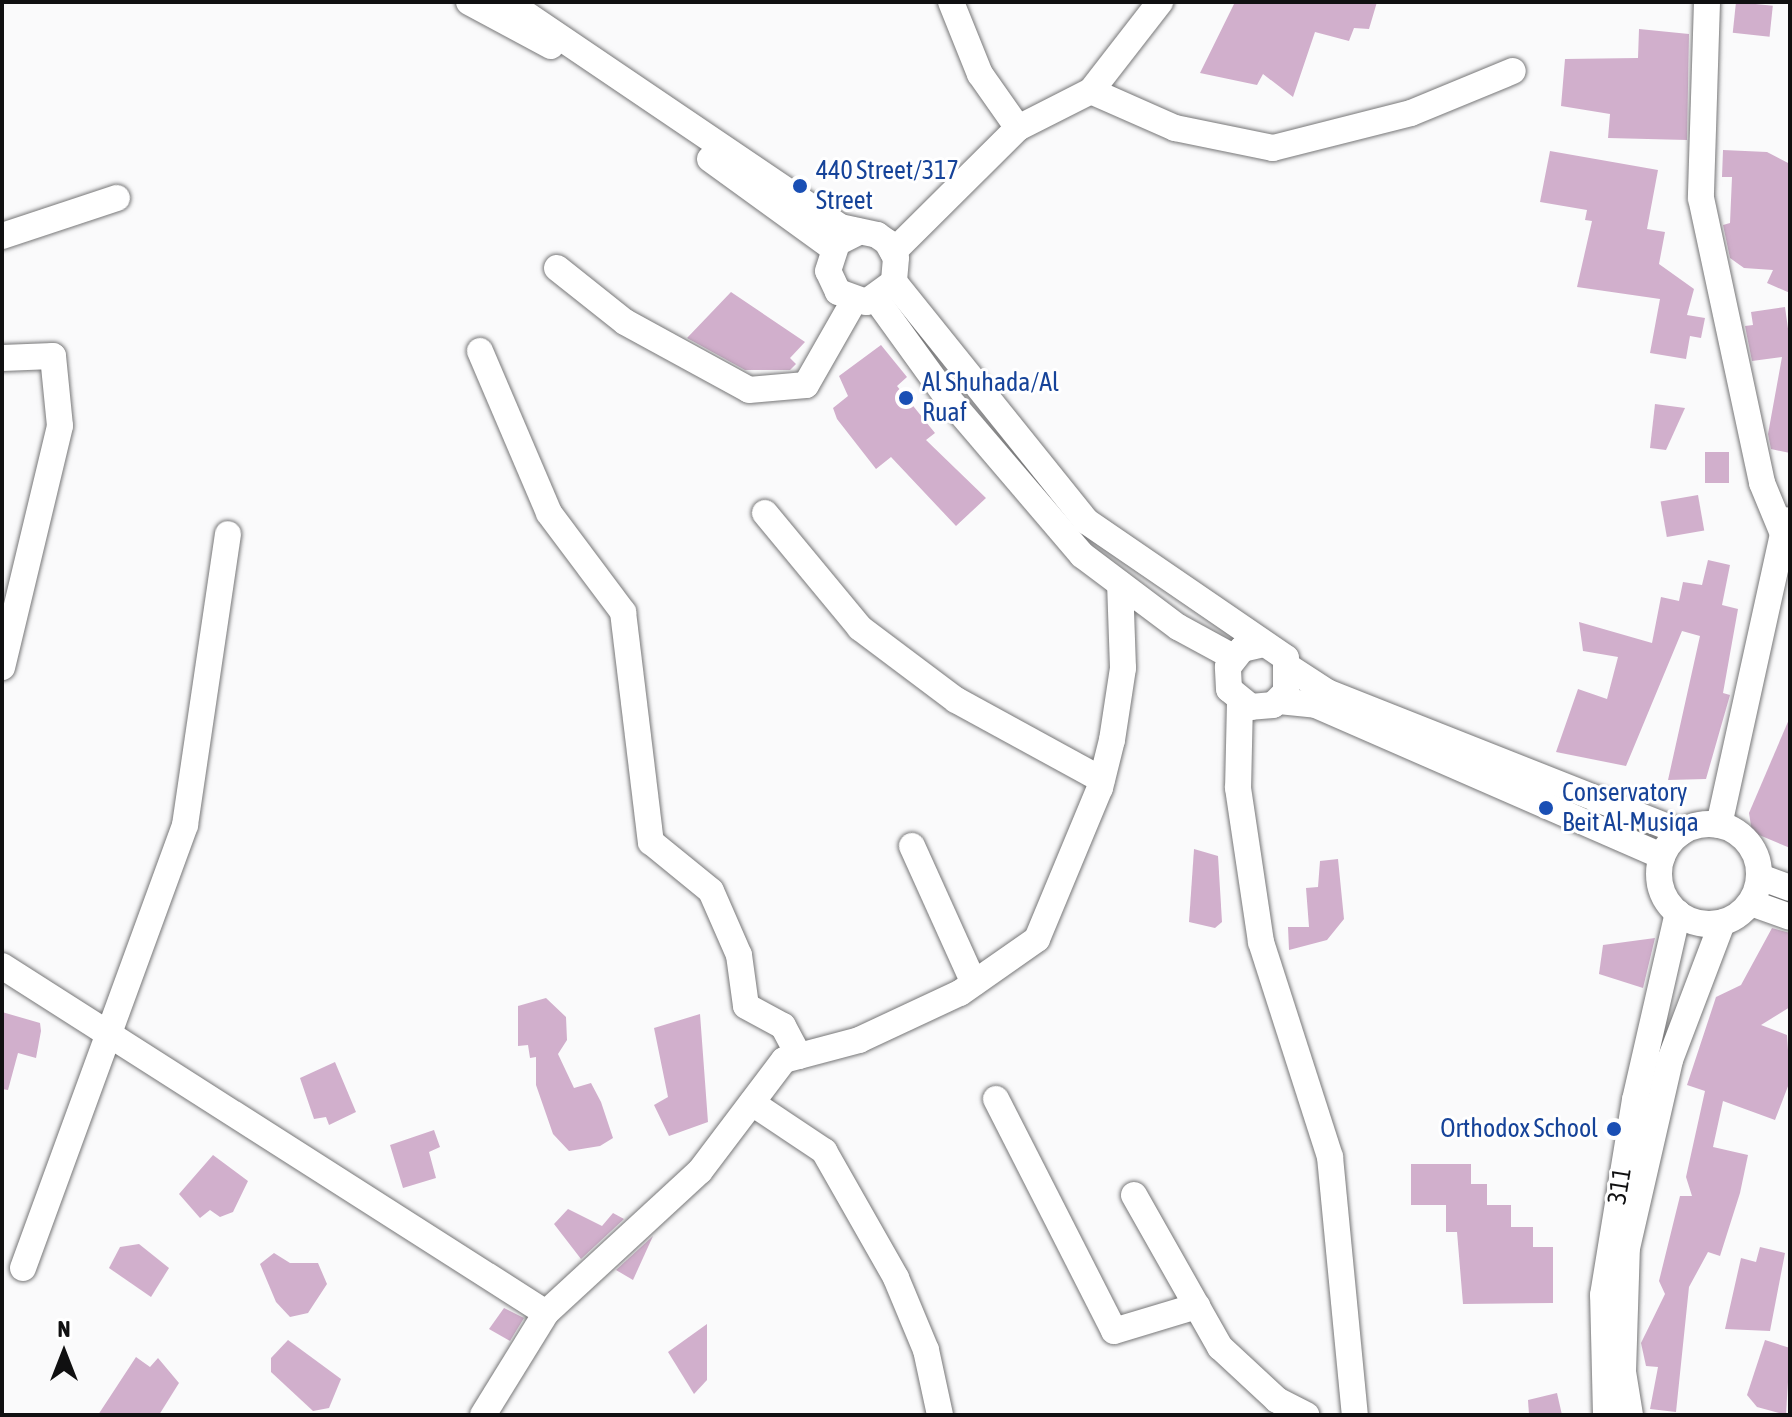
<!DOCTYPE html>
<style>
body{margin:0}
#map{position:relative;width:1792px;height:1417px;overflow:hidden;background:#fafafb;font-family:"Asap Condensed",sans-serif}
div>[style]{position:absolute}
.building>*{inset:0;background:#d1afcc;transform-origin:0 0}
.roads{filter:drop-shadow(0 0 2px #777778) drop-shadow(0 0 2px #777778)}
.minor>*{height:26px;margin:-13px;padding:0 13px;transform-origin:13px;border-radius:13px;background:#fff}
.minor>.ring{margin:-13px;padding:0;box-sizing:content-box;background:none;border:26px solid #fff;border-radius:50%}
.dots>*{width:22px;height:22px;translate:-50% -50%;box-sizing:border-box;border:4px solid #fff;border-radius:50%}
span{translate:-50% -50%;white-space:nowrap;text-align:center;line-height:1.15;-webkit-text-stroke:6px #fff;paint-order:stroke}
.transit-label{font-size:26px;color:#164399}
.left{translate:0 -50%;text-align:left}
.right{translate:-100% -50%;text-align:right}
.street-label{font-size:26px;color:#101011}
.frame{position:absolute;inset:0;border:4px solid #101011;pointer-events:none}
.north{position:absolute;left:24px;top:1313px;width:80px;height:80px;-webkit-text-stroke:6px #fff;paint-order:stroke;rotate:0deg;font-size:22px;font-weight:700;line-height:32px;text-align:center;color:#101011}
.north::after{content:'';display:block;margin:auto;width:28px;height:36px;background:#101011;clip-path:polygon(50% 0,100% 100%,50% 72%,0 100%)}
</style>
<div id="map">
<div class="building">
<i style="clip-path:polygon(1235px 2px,1377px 2px,1369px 29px,1354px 28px,1349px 41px,1315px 32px,1293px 97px,1263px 74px,1257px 85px,1200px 73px)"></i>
<i style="left:1736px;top:2px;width:37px;height:31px;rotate:6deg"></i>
<i style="clip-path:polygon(1639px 29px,1689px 34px,1687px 140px,1608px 138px,1610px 114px,1561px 106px,1565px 59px,1638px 58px)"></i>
<i style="clip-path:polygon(1723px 150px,1767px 152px,1790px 164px,1790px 293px,1767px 283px,1773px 270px,1744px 268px,1730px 258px,1723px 225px,1730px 223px,1732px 177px,1722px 177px)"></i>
<i style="clip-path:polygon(1550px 151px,1658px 170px,1647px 229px,1665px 232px,1659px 264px,1694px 289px,1687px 315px,1705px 318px,1701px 338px,1690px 336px,1686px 359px,1650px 353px,1660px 299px,1577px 287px,1592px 221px,1585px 220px,1587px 210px,1540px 202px)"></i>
<i style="clip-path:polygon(731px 292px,805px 342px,790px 358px,796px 364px,790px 370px,745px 370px,687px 338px)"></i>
<i style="clip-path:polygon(1785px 307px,1790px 343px,1790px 453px,1771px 449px,1768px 434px,1782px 357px,1752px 361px,1745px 326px,1753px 325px,1751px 312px)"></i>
<i style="clip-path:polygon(881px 345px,907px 377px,897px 386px,935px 433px,926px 440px,986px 498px,956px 526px,891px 457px,876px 469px,837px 419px,833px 408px,848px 396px,839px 376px)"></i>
<i style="clip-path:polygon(1655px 404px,1685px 408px,1666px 450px,1650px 448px)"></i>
<i style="left:1705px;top:452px;width:24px;height:31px"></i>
<i style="left:1698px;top:495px;width:36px;height:38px;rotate:80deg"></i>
<i style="clip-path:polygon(1708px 560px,1730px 565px,1722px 605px,1738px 609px,1723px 693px,1730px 695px,1706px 779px,1668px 780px,1700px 636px,1682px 631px,1626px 766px,1556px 752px,1578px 689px,1607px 699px,1618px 657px,1583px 651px,1579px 622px,1652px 643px,1661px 597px,1679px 601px,1683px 582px,1702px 585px)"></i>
<i style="clip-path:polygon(1790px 717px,1790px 848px,1752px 832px,1749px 813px)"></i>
<i style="clip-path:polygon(1194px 849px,1218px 856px,1222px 922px,1215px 928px,1189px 922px)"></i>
<i style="clip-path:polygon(1338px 859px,1344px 919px,1327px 940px,1289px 950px,1288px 927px,1309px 927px,1306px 888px,1318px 887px,1320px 861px)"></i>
<i style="clip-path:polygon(1772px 928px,1790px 933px,1790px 1007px,1761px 1025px,1787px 1035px,1790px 1081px,1775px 1120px,1723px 1101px,1713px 1147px,1748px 1155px,1740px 1193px,1720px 1256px,1708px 1252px,1689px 1287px,1676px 1412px,1650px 1409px,1658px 1367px,1646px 1366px,1641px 1343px,1665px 1294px,1659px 1281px,1680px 1196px,1692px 1196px,1686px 1177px,1705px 1091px,1687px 1085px,1716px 997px,1741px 985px)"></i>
<i style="clip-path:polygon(1655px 938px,1643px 988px,1599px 974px,1603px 945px)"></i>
<i style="clip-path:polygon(546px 998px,566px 1017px,567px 1040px,558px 1054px,574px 1088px,591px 1083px,601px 1102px,613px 1138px,600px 1146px,569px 1151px,553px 1134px,536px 1085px,536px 1057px,530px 1058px,528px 1045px,518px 1046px,518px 1006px)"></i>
<i style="clip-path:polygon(2px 1012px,40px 1023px,41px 1031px,36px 1058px,18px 1053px,8px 1090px,2px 1089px)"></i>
<i style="clip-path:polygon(700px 1014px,708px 1122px,669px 1136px,654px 1105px,668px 1097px,654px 1028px)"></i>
<i style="clip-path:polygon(335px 1062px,356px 1112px,329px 1125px,326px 1117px,314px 1119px,300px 1078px)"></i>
<i style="clip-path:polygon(434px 1130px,440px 1147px,429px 1152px,436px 1178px,403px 1188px,390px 1145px)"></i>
<i style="clip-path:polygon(213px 1155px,248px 1181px,233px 1212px,220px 1217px,210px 1210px,200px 1218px,179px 1194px)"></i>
<i style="clip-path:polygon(1411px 1164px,1471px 1164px,1471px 1184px,1487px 1184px,1487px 1205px,1511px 1205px,1511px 1227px,1533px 1227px,1533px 1247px,1553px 1247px,1553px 1303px,1463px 1304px,1457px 1232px,1446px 1232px,1446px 1205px,1411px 1205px)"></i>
<i style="clip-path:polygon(568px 1209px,602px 1226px,613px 1213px,624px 1219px,581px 1259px,554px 1224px)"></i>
<i style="clip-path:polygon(653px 1236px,633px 1280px,616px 1270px)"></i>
<i style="clip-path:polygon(139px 1244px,169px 1268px,151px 1297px,109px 1268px,120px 1247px)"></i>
<i style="clip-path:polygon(1760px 1247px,1785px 1253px,1770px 1331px,1725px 1329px,1741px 1258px,1756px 1262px)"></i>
<i style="clip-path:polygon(274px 1253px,290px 1263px,318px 1263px,327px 1284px,308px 1313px,290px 1317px,276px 1302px,260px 1264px)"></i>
<i style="clip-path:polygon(504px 1308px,524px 1318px,510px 1341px,489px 1329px)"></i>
<i style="clip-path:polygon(707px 1324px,707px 1380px,694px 1394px,668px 1352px)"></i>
<i style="clip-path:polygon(288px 1340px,341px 1379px,329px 1408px,313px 1411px,271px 1372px,271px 1358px)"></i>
<i style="clip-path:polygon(1765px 1340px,1790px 1348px,1786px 1415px,1757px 1407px,1747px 1395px)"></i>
<i style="clip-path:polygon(136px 1357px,150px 1367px,158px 1358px,179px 1383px,159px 1415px,98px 1415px)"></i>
<i style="clip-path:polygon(1557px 1393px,1562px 1415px,1529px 1415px,1528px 1400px)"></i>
</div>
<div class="roads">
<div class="minor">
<i style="left:469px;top:2px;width:93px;rotate:28.2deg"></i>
<i style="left:508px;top:2px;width:401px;rotate:34.1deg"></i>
<i style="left:840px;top:227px;width:38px;rotate:12deg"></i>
<i style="left:877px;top:235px;width:12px;rotate:35deg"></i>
<i style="left:887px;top:242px;width:18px;rotate:61deg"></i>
<i style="left:896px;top:258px;width:24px;rotate:95deg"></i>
<i style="left:894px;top:282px;width:34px;rotate:144deg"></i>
<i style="left:866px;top:302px;width:30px;rotate:-160deg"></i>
<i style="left:838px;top:292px;width:23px;rotate:-115deg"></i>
<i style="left:828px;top:271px;width:29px;rotate:-72deg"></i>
<i style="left:837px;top:243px;width:25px;rotate:-27deg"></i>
<i style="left:951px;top:2px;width:78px;rotate:68.1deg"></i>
<i style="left:980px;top:74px;width:66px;rotate:54.9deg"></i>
<i style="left:1707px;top:2px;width:196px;rotate:91.8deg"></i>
<i style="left:1701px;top:198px;width:291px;rotate:77.9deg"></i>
<i style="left:1762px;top:483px;width:55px;rotate:67.6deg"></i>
<i style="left:1091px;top:91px;width:92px;rotate:23.8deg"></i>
<i style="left:1175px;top:128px;width:100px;rotate:11.5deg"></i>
<i style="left:1273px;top:148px;width:142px;rotate:-14.2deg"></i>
<i style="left:1411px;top:113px;width:110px;rotate:-22.4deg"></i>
<i style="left:710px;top:159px;width:152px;rotate:35.9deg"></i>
<i style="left:2px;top:236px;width:121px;rotate:-18.3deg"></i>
<i style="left:893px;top:252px;width:176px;rotate:-44.8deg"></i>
<i style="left:1018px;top:128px;width:82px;rotate:-26.9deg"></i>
<i style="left:1091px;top:91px;width:113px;rotate:-52.2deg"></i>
<i style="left:557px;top:268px;width:87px;rotate:38.5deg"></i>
<i style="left:625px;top:322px;width:141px;rotate:28.7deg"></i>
<i style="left:749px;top:390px;width:57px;rotate:-5deg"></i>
<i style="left:806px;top:385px;width:97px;rotate:-60.3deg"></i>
<i style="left:894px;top:282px;width:307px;rotate:51.2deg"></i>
<i style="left:1086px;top:521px;width:242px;rotate:34.4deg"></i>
<i style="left:1286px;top:658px;width:34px;rotate:90deg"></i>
<i style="left:1286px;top:692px;width:18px;rotate:135deg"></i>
<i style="left:1273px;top:705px;width:22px;rotate:175deg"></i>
<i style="left:1251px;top:707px;width:28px;rotate:-141deg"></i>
<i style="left:1229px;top:689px;width:22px;rotate:-93deg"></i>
<i style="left:1228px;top:667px;width:23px;rotate:-52deg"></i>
<i style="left:1242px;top:649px;width:22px;rotate:-13deg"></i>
<i style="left:876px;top:299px;width:121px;rotate:54.1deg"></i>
<i style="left:947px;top:397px;width:208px;rotate:49.5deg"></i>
<i style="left:1082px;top:555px;width:120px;rotate:36.9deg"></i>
<i style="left:1178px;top:627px;width:63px;rotate:28.6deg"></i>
<i style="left:480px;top:351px;width:176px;rotate:66.9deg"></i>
<i style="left:549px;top:513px;width:124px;rotate:53.2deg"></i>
<i style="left:623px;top:612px;width:232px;rotate:83.1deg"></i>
<i style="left:651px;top:842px;width:77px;rotate:39.2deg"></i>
<i style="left:711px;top:891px;width:70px;rotate:66.4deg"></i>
<i style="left:739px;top:955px;width:51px;rotate:82.2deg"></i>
<i style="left:746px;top:1006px;width:42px;rotate:28.4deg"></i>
<i style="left:783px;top:1026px;width:34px;rotate:62deg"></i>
<i style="left:2px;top:358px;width:51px;rotate:-2.2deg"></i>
<i style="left:53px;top:356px;width:70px;rotate:84.3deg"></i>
<i style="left:60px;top:426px;width:248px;rotate:103.5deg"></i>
<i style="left:765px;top:513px;width:149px;rotate:50.4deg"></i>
<i style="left:860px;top:628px;width:120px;rotate:36.9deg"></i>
<i style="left:956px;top:700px;width:166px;rotate:28.7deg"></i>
<i style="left:1290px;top:668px;width:44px;rotate:33deg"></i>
<i style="left:1327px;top:692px;width:381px;rotate:21.6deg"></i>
<i style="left:1279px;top:701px;width:37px;rotate:6deg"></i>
<i style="left:1316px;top:705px;width:378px;rotate:23.6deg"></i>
<i style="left:1240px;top:702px;width:86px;rotate:91.3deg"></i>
<i style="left:1238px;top:788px;width:156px;rotate:81.5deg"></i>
<i style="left:1261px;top:942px;width:226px;rotate:72.2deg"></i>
<i style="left:1330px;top:1157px;width:259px;rotate:84.5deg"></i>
<i class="ring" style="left:1659px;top:824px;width:74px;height:74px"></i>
<i style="left:1719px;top:825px;width:312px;rotate:-77.6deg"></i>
<i style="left:912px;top:846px;width:150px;rotate:65.7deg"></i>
<i style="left:1760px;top:877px;width:32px;rotate:20deg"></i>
<i style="left:1751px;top:903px;width:41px;rotate:19.7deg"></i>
<i style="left:2px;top:966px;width:645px;rotate:32.53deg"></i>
<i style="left:996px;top:1099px;width:260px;rotate:63deg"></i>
<i style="left:1114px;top:1331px;width:87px;rotate:-16.8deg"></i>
<i style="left:752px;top:1103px;width:87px;rotate:33.7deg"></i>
<i style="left:824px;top:1151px;width:146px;rotate:60.4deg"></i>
<i style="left:896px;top:1278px;width:78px;rotate:67.4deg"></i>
<i style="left:926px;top:1350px;width:66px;rotate:77.8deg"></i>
<i style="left:1134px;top:1195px;width:175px;rotate:60.5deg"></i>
<i style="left:1220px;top:1347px;width:78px;rotate:42.9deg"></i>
<i style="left:1277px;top:1400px;width:33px;rotate:27deg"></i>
<i style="left:23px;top:1268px;width:472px;rotate:-69.9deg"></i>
<i style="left:185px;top:825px;width:294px;rotate:-81.6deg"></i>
<i style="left:483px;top:1415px;width:120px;rotate:-58.3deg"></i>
<i style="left:546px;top:1313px;width:209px;rotate:-42.7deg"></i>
<i style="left:700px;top:1171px;width:139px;rotate:-52.9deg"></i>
<i style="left:784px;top:1060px;width:78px;rotate:-14.9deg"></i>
<i style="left:859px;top:1040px;width:111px;rotate:-25deg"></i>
<i style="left:960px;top:993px;width:94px;rotate:-35deg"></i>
<i style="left:1037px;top:939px;width:164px;rotate:-67.4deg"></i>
<i style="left:1100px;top:788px;width:49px;rotate:-76deg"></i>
<i style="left:1112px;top:740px;width:73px;rotate:-81.3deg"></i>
<i style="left:1123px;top:668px;width:84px;rotate:-92deg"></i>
<i style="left:1606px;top:1415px;width:120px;rotate:-91.4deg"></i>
<i style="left:1603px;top:1295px;width:198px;rotate:-80.7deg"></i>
<i style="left:1635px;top:1100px;width:192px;rotate:-77.1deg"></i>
<i style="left:1630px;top:1415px;width:44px;rotate:-99.2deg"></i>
<i style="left:1623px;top:1372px;width:124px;rotate:-88.2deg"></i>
<i style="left:1627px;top:1248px;width:193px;rotate:-77.1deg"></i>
<i style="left:1670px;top:1060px;width:147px;rotate:-69.2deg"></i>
</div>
</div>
<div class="dots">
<i style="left:800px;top:186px;background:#1a4fb4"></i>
<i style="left:906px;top:398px;background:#1a4fb4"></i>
<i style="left:1546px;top:808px;background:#1a4fb4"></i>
<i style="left:1614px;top:1129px;background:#1a4fb4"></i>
</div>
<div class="transit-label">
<span class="left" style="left:816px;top:186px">440 Street/317<br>Street</span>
<span class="left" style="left:922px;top:398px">Al Shuhada/Al<br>Ruaf</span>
<span class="left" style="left:1562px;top:808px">Conservatory<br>Beit Al-Musiqa</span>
<span class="right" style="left:1598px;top:1129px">Orthodox School</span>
</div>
<div class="street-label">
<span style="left:1620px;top:1186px;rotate:-81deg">311</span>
</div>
<div class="frame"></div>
<div class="north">N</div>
</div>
